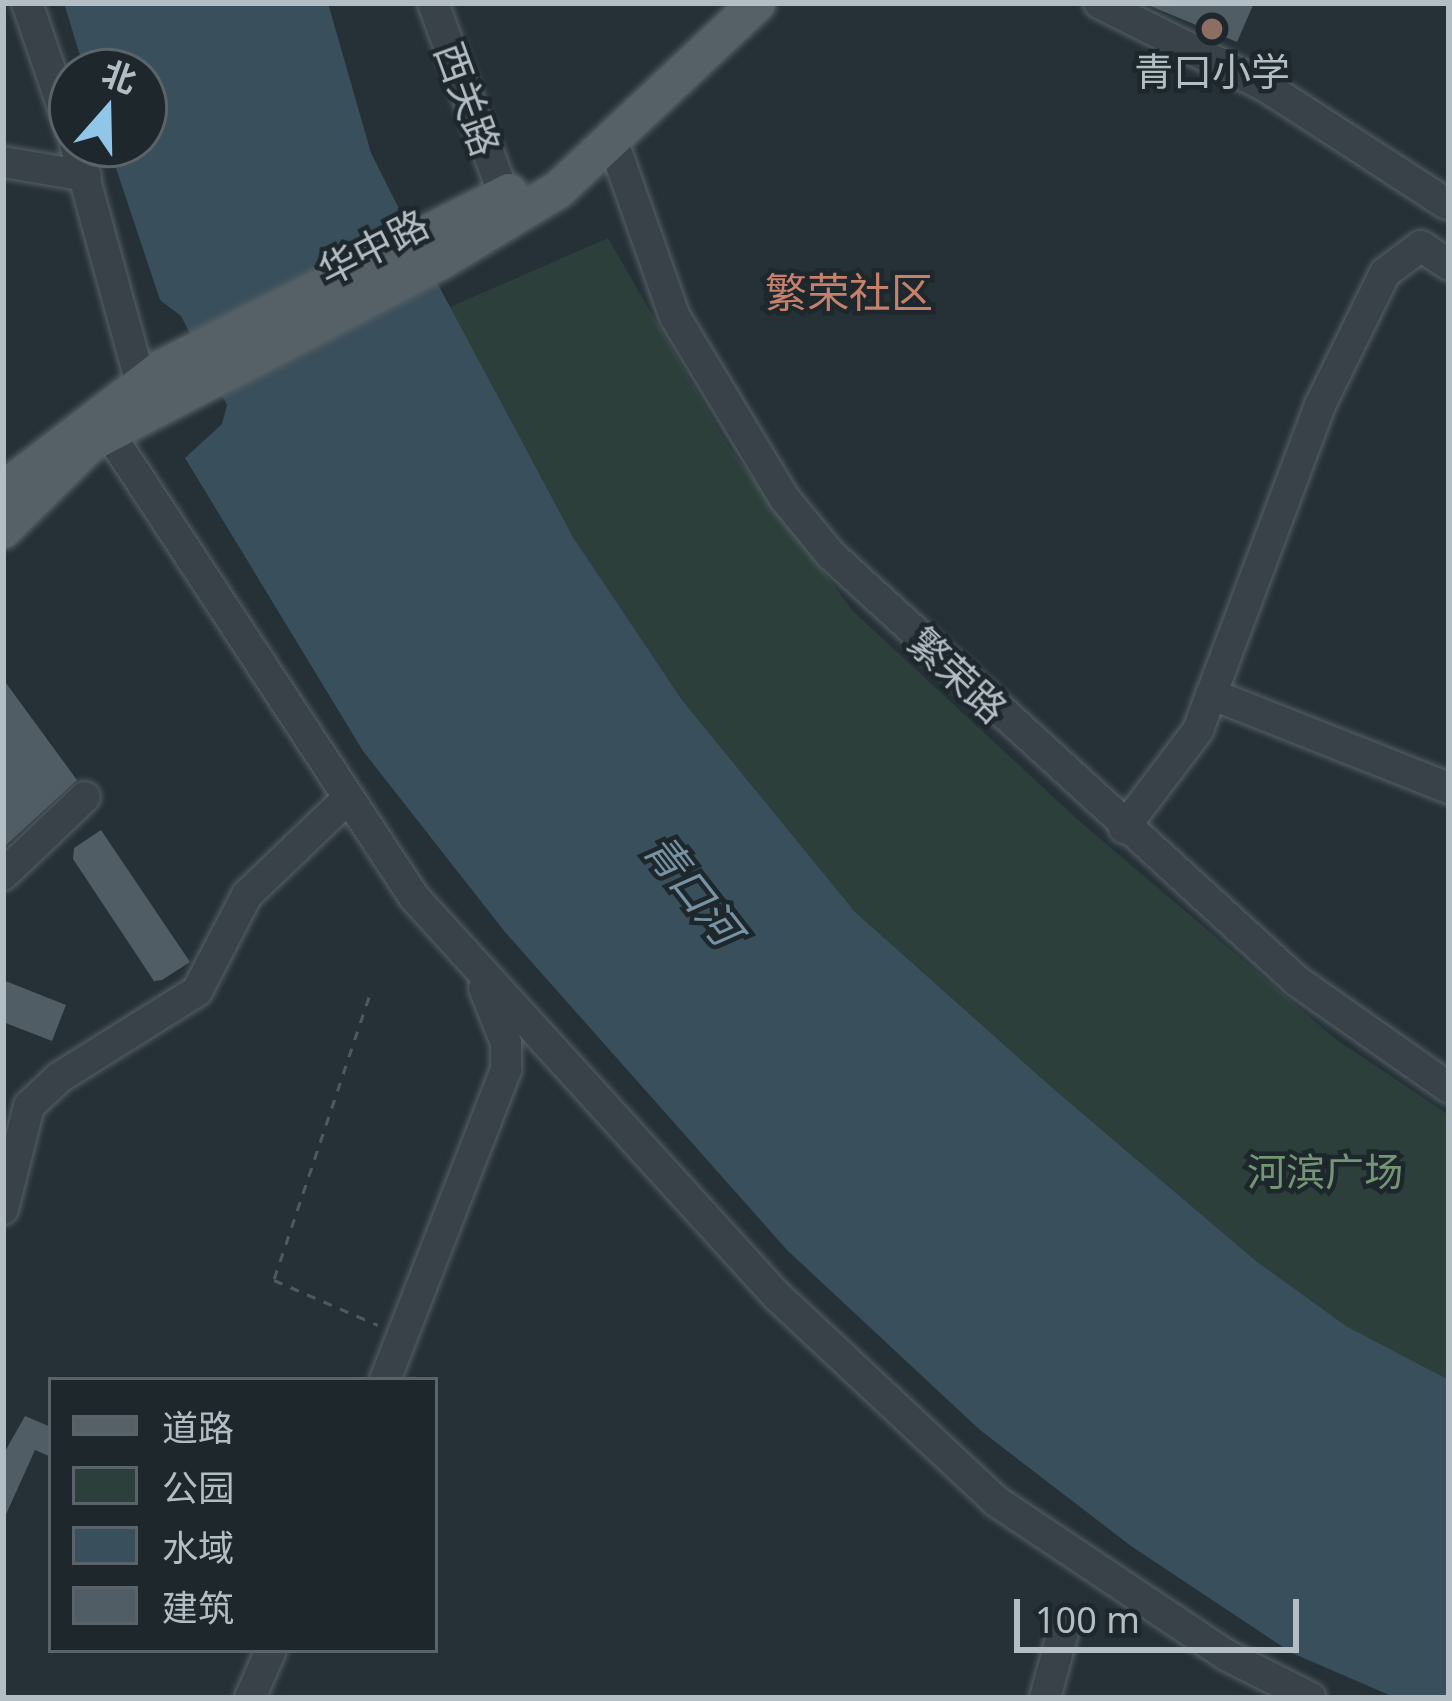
<!DOCTYPE html>
<meta charset="utf-8">
<style>
body{margin:0}
#map{position:relative;width:1452px;height:1701px;overflow:hidden;background:#253037;font-family:"Noto Sans","Noto Sans SC",sans-serif}
div>[style]{position:absolute}
.green>*{inset:0;background:#2c3f3a}
.water>*{inset:0;background:#3a4f5c}
.building>*{inset:0;background:#505d65}
.path>*{height:3px;margin-top:-1.5px;transform-origin:0;background:repeating-linear-gradient(90deg,#4b5b5a 0 9px,transparent 0 18px)}
.roads{filter:drop-shadow(0 0 3px #566065) drop-shadow(0 0 3px #566065)}
.minor>*{height:30px;margin:-15px;padding:0 15px;transform-origin:15px;border-radius:15px;background:#384248}
.major>*{height:36px;margin:-18px;padding:0 18px;transform-origin:18px;border-radius:18px;background:#566167}
.dots>*{width:33px;height:33px;translate:-50% -50%;box-sizing:border-box;border:6px solid #1d272c;border-radius:50%}
span{translate:-50% -50%;white-space:nowrap;text-align:center;line-height:1.15;-webkit-text-stroke:9px #1d272c;paint-order:stroke}
.poi-label{font-size:39px;color:#b3bdc4}
.street-label{font-size:39px;color:#b3bdc4}
.park-label{font-size:39px;color:#749675}
.neighbourhood-label{font-size:42px;color:#c5816c}
.water-label{font-size:42px;color:#7793a3;font-style:italic}
.frame{position:absolute;inset:0;border:6px solid #b3bdc4;pointer-events:none}
.legend{position:absolute;left:48px;top:1377px;width:390px;height:276px;box-sizing:border-box;background:#1d272c;border:3px solid #596369;margin:0;padding:15px 21px;list-style:none;font-size:36px;color:#b3bdc4}
.legend li{display:flex;align-items:center;gap:24px;height:60px}
.legend b{width:60px;border:3px solid #596369}
.north{position:absolute;left:48px;top:48px;width:120px;height:120px;box-sizing:border-box;background:#1d272c;border:3px solid #596369;border-radius:50%;rotate:20deg;font-size:33px;font-weight:700;line-height:48px;text-align:center;color:#b3bdc4}
.north::after{content:'';display:block;margin:auto;width:42px;height:54px;background:#92c6e9;clip-path:polygon(50% 0,100% 100%,50% 72%,0 100%)}
.scale{position:absolute;left:1014px;top:1599px;width:285px;height:54px;box-sizing:border-box;border:6px solid #b3bdc4;border-top:0;padding-left:15px;font-size:36px;line-height:42px;white-space:nowrap;color:#b3bdc4;-webkit-text-stroke:9px #1d272c;paint-order:stroke}
</style>
<div id="map">
<div class="green">
<i style="clip-path:polygon(608px 238px,728px 446px,853px 611px,1077px 819px,1337px 1040px,1449px 1115px,1449px 1380px,1346px 1326px,1256px 1261px,1056px 1091px,855px 912px,682px 700px,573px 537px,450px 307px)"></i>
</div>
<div class="water">
<i style="clip-path:polygon(64px 3px,328px 3px,371px 153px,417px 245px,573px 537px,682px 700px,855px 912px,1056px 1091px,1256px 1261px,1346px 1326px,1449px 1380px,1449px 1698px,1396px 1698px,1292px 1653px,1131px 1546px,980px 1430px,787px 1250px,505px 932px,363px 751px,185px 458px,222px 424px,227px 405px,181px 316px,160px 300px,108px 144px,144px 144px,144px 72px,85px 72px)"></i>
</div>
<div class="building">
<i style="clip-path:polygon(1143px 3px,1254px 3px,1237px 42px)"></i>
<i style="clip-path:polygon(3px 679px,77px 780px,3px 848px)"></i>
<i style="clip-path:polygon(101px 830px,190px 962px,162px 980px,154px 981px,73px 859px,74px 848px)"></i>
<i style="clip-path:polygon(3px 980px,66px 1005px,52px 1041px,3px 1022px)"></i>
<i style="clip-path:polygon(25px 1416px,51px 1427px,51px 1457px,35px 1450px,3px 1521px,3px 1455px)"></i>
</div>
<div class="path">
<i style="left:369px;top:997px;width:299px;rotate:108.6deg"></i>
<i style="left:274px;top:1280px;width:113px;rotate:23.4deg"></i>
</div>
<div class="roads">
<div class="minor">
<i style="left:27px;top:3px;width:139px;rotate:71deg"></i>
<i style="left:433px;top:3px;width:205px;rotate:69.7deg"></i>
<i style="left:1099px;top:3px;width:186px;rotate:26.6deg"></i>
<i style="left:1265px;top:86px;width:217px;rotate:33deg"></i>
<i style="left:75px;top:144px;width:249px;rotate:74.6deg"></i>
<i style="left:614px;top:145px;width:182px;rotate:70.5deg"></i>
<i style="left:675px;top:317px;width:213px;rotate:58.9deg"></i>
<i style="left:785px;top:499px;width:72px;rotate:50.6deg"></i>
<i style="left:831px;top:555px;width:631px;rotate:42.43deg"></i>
<i style="left:1297px;top:981px;width:186px;rotate:35.1deg"></i>
<i style="left:3px;top:162px;width:84px;rotate:9.6deg"></i>
<i style="left:1421px;top:246px;width:34px;rotate:34deg"></i>
<i style="left:109px;top:433px;width:555px;rotate:56.68deg"></i>
<i style="left:414px;top:897px;width:538px;rotate:47.71deg"></i>
<i style="left:776px;top:1295px;width:301px;rotate:43.1deg"></i>
<i style="left:996px;top:1501px;width:277px;rotate:33.8deg"></i>
<i style="left:1226px;top:1655px;width:95px;rotate:26.8deg"></i>
<i style="left:1211px;top:694px;width:256px;rotate:21.6deg"></i>
<i style="left:1124px;top:828px;width:123px;rotate:-52.9deg"></i>
<i style="left:1198px;top:730px;width:347px;rotate:-69.4deg"></i>
<i style="left:1320px;top:405px;width:147px;rotate:-63.8deg"></i>
<i style="left:1385px;top:273px;width:45px;rotate:-36.9deg"></i>
<i style="left:3px;top:875px;width:113px;rotate:-43.6deg"></i>
<i style="left:3px;top:1209px;width:106px;rotate:-75.8deg"></i>
<i style="left:29px;top:1106px;width:42px;rotate:-43.1deg"></i>
<i style="left:60px;top:1077px;width:162px;rotate:-32.1deg"></i>
<i style="left:197px;top:991px;width:108px;rotate:-62.5deg"></i>
<i style="left:247px;top:895px;width:140px;rotate:-43.8deg"></i>
<i style="left:385px;top:1380px;width:334px;rotate:-68.7deg"></i>
<i style="left:506px;top:1069px;width:26px;rotate:-90deg"></i>
<i style="left:506px;top:1043px;width:59px;rotate:-111.8deg"></i>
<i style="left:250px;top:1698px;width:52px;rotate:-66.4deg"></i>
<i style="left:1045px;top:1698px;width:68px;rotate:-74.7deg"></i>
</div>
<div class="major">
<i style="left:3px;top:490px;width:200px;rotate:-37.5deg"></i>
<i style="left:162px;top:368px;width:389px;rotate:-26.9deg"></i>
<i style="left:3px;top:530px;width:124px;rotate:-44.7deg"></i>
<i style="left:91px;top:443px;width:392px;rotate:-27.5deg"></i>
<i style="left:439px;top:262px;width:139px;rotate:-31.2deg"></i>
<i style="left:558px;top:190px;width:273px;rotate:-43.2deg"></i>
</div>
</div>
<div class="dots">
<i style="left:1212px;top:29px;background:#8d6e63"></i>
</div>
<div class="poi-label">
<span style="left:1212px;top:71px">青口小学</span>
</div>
<div class="street-label">
<span style="left:468px;top:99px;rotate:70deg">西关路</span>
<span style="left:373px;top:247px;rotate:-27deg">华中路</span>
<span style="left:958px;top:675px;rotate:43deg">繁荣路</span>
</div>
<div class="park-label">
<span style="left:1325px;top:1171px">河滨广场</span>
</div>
<div class="neighbourhood-label">
<span style="left:849px;top:292px">繁荣社区</span>
</div>
<div class="water-label">
<span style="left:693px;top:889px;rotate:52deg">青口河</span>
</div>
<div class="frame"></div>
<ul class="legend">
<li><b style="height:15px;background:#566167"></b>道路</li>
<li><b style="height:33px;background:#2c3f3a"></b>公园</li>
<li><b style="height:33px;background:#3a4f5c"></b>水域</li>
<li><b style="height:33px;background:#505d65"></b>建筑</li>
</ul>
<div class="north">北</div>
<div class="scale">100 m</div>
</div>
